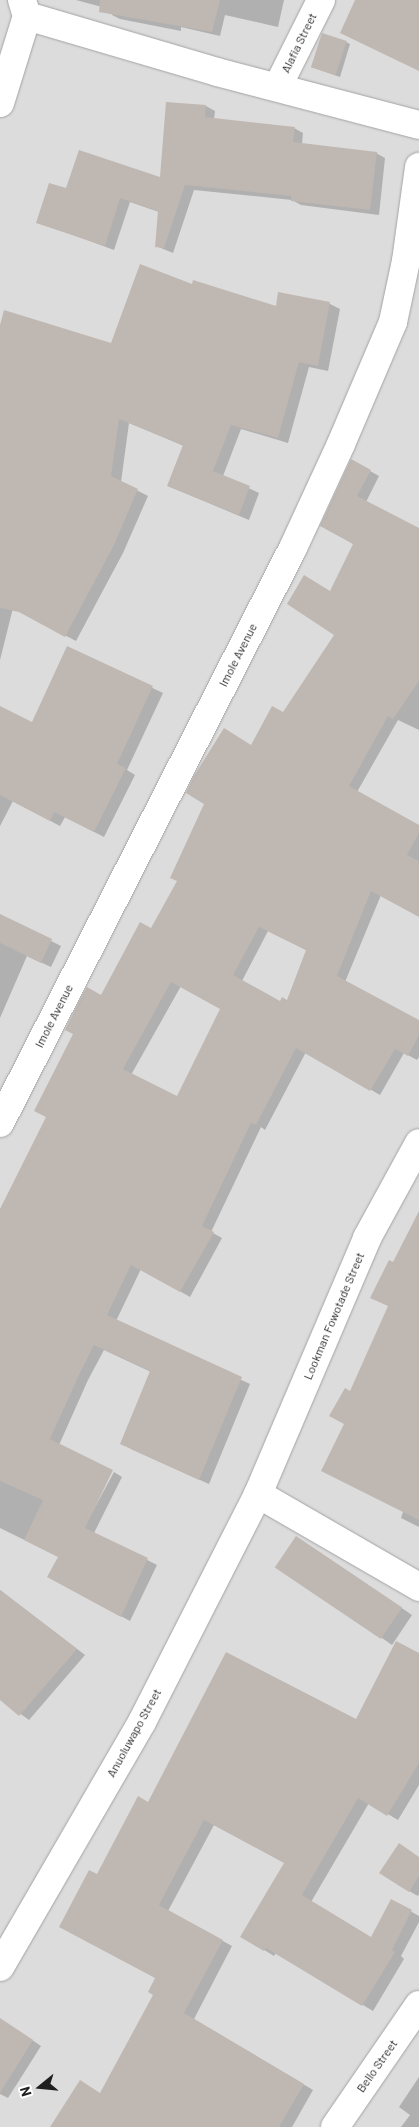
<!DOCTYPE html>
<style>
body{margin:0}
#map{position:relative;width:419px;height:2127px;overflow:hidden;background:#efebe5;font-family:Barlow,sans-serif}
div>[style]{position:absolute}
.residential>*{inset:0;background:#dddcdc;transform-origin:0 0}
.shadow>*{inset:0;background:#0003}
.building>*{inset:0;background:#bfb7b2;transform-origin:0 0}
.roads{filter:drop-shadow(0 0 1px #a3a3a3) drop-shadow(0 0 1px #a3a3a3)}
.minor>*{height:28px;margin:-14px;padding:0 14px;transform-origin:14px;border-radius:14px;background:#fff}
span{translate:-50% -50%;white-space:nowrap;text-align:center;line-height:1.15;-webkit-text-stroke:4px #fff;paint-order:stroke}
.street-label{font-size:12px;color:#1f1f1f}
.north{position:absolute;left:15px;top:2062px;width:50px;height:50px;-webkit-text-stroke:4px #fff;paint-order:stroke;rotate:253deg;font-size:14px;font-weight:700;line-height:20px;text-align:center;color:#1f1f1f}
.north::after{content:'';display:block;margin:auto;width:18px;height:22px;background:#1f1f1f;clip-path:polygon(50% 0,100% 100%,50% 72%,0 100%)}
</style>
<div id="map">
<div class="residential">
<i style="left:0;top:0;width:419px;height:2127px"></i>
</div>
<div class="shadow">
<i style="clip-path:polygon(76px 0,284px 0,278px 27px,225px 15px,220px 36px,181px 27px,181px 31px,120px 19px,112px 15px,113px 10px)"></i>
<i style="clip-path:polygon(346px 42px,350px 44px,340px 77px,311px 67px)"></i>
<i style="clip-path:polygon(206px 106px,215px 111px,214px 119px,294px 128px,303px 133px,302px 144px,376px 153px,385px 158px,379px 215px,301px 205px,292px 200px,194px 190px,173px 253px,156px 246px,159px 212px,130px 202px,114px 250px,38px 222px,67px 190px,161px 179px)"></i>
<i style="clip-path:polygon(193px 285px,276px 307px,330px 304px,340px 309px,328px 371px,309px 367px,288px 443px,241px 429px,223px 476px,259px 493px,249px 520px,168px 486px,184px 446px,129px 423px,121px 482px,148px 496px,123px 553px,76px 641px,13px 608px,0 660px,0 330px,112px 344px)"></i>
<i style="clip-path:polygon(evenodd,370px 471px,379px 476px,366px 502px,419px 529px,419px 730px,398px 720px,357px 792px,419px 826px,419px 916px,381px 895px,345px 982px,419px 1021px,419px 1057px,417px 1060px,404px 1053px,380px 1095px,306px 1052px,265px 1130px,261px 1127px,211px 1232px,222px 1238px,190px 1297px,141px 1269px,116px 1321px,250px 1384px,209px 1484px,131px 1449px,151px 1372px,104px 1350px,88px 1380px,59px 1445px,81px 1533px,114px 1472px,122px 1477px,94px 1533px,157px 1565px,130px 1621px,58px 1582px,59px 1557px,0 1528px,0 1210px,48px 1117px,102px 997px,152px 930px,252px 747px,284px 714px,336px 634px,331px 592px,355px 543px,331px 531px,370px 471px,268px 931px,308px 951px,287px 1002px,280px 1003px,242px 981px,268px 931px,370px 471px,181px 986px,222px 1009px,177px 1097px,131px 1075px,181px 986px)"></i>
<i style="clip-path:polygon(68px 648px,163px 693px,127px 770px,135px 775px,104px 837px,65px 817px,60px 826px,13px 801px,0 826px,0 707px,33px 724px)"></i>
<i style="clip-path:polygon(0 915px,61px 946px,51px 967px,27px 956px,0 1018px)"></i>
<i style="clip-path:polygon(419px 1231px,419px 1527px,401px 1518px,403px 1512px,345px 1424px,351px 1392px,389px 1306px,393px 1264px)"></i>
<i style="clip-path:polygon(307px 1544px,412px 1615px,392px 1645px,382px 1638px)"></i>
<i style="clip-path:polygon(0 1590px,85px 1655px,29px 1720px,0 1699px)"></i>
<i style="clip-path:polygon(419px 1654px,419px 1785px,398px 1820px,369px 1803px,311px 1902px,372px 1939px,392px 1901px,419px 1916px,419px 1922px,401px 1956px,404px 1959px,373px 2011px,276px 1953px,274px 1956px,242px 1936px,286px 1863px,214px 1825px,168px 1911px,232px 1946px,194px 2019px,313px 2090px,292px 2127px,52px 2127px,101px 2094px,155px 1994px,156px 1978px,98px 1875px,149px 1803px,357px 1721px)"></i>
<i style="clip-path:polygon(419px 1858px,419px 1894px,418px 1896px,409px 1891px)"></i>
<i style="clip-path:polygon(16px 2029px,41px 2046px,8px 2098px,0 2094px,0 2036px)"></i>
<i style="clip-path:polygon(419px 2077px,419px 2127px,401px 2127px,410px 2115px,399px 2107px)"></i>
</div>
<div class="building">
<i style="clip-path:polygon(100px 0,220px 0,212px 32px,99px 12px)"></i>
<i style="clip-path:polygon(355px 0,419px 0,419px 71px,340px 33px)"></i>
<i style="left:322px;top:33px;width:26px;height:36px;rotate:18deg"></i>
<i style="clip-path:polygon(166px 102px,206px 105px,205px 117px,295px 127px,293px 142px,377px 152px,370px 210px,291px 201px,291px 196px,185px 185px,164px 248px,155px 247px,158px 211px,120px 198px,105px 246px,36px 223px,49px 183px,66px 188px,79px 150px,160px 177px)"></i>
<i style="clip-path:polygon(140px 264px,192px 284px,193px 280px,276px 306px,278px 292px,330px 302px,318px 366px,299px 362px,278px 438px,231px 425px,213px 471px,250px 486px,239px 515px,167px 486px,183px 445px,119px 419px,111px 476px,138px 489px,113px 547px,65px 637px,19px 612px,0 608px,0 325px,4px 310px,111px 343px)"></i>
<i style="clip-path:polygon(evenodd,351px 459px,371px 470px,357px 496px,419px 528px,419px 681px,393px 719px,388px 716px,349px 786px,419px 825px,419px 833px,407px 855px,419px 861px,419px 917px,371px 891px,337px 976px,419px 1020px,419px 1035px,408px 1056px,395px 1049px,370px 1091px,296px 1048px,256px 1125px,251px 1123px,202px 1226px,214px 1232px,180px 1292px,131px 1265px,107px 1315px,242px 1377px,199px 1480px,120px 1444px,150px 1371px,94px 1345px,79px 1375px,50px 1439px,113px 1470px,85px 1528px,148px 1558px,121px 1617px,47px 1577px,58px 1557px,24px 1540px,43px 1500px,0 1481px,0 1209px,46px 1117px,34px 1111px,73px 1034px,65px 1030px,82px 996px,87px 987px,101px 995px,140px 922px,151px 928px,177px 881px,170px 878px,204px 804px,186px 793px,194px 776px,224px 728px,251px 745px,272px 706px,283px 712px,334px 635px,287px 604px,304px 575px,330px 591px,353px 544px,320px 526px,351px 459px,259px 927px,306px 950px,287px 1000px,282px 997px,280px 1001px,233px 975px,259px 927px,351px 459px,171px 982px,220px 1009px,177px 1096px,123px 1069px,171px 982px)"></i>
<i style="clip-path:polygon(67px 646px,153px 686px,117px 764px,126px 768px,94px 832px,54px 812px,50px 821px,0 795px,0 706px,32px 722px)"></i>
<i style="clip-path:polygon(0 914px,52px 939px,41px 963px,0 943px)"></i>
<i style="clip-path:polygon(419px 1211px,419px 1520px,321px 1471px,344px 1424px,329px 1416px,345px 1388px,350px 1391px,388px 1306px,370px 1298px,389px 1260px,393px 1262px)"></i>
<i style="left:296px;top:1536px;width:128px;height:38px;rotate:34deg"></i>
<i style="clip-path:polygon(0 1590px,77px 1649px,19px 1716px,0 1700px)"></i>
<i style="clip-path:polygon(396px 1641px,419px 1653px,419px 1763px,387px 1816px,358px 1798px,302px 1895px,371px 1937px,391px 1899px,412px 1910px,392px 1950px,395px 1952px,362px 2006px,266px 1948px,264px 1951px,240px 1937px,284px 1863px,208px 1822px,204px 1820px,159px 1905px,223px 1940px,184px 2013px,304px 2084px,279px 2127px,50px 2127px,80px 2080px,100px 2093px,153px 1995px,148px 1992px,155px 1978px,59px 1927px,89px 1870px,97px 1874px,138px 1796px,148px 1802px,226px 1652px,356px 1719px)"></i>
<i style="clip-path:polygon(399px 1843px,419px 1857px,419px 1876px,409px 1892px,379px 1873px)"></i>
<i style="clip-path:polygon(0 2018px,33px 2040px,0 2093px)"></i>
</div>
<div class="roads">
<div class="minor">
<i style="left:22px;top:0;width:17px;rotate:73deg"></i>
<i style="left:27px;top:16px;width:198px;rotate:16.4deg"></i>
<i style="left:217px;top:72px;width:209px;rotate:14.7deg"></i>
<i style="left:278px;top:86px;width:96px;rotate:-63.4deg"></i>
<i style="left:0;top:103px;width:91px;rotate:-72.8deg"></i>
<i style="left:0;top:1123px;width:645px;rotate:-63deg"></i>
<i style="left:293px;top:548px;width:115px;rotate:-65.2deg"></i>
<i style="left:341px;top:444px;width:133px;rotate:-66.9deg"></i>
<i style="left:393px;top:322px;width:62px;rotate:-78deg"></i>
<i style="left:406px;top:261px;width:95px;rotate:-82.1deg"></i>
<i style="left:258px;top:1494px;width:186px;rotate:30deg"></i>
<i style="left:0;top:1967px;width:283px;rotate:-59.9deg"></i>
<i style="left:142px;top:1722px;width:256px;rotate:-63deg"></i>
<i style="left:258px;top:1494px;width:278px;rotate:-66.9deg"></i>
<i style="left:367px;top:1238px;width:108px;rotate:-61.3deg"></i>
<i style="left:335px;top:2127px;width:148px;rotate:-55.5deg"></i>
</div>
</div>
<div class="street-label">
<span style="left:299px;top:43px;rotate:-64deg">Alafia Street</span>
<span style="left:238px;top:655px;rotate:-63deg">Imole Avenue</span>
<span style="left:54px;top:1016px;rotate:-63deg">Imole Avenue</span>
<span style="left:334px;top:1316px;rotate:-67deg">Lookman Fowotade Street</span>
<span style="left:134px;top:1733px;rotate:-61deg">Anuoluwapo Street</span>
<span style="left:377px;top:2066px;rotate:-55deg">Bello Street</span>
</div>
<div class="north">N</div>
</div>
